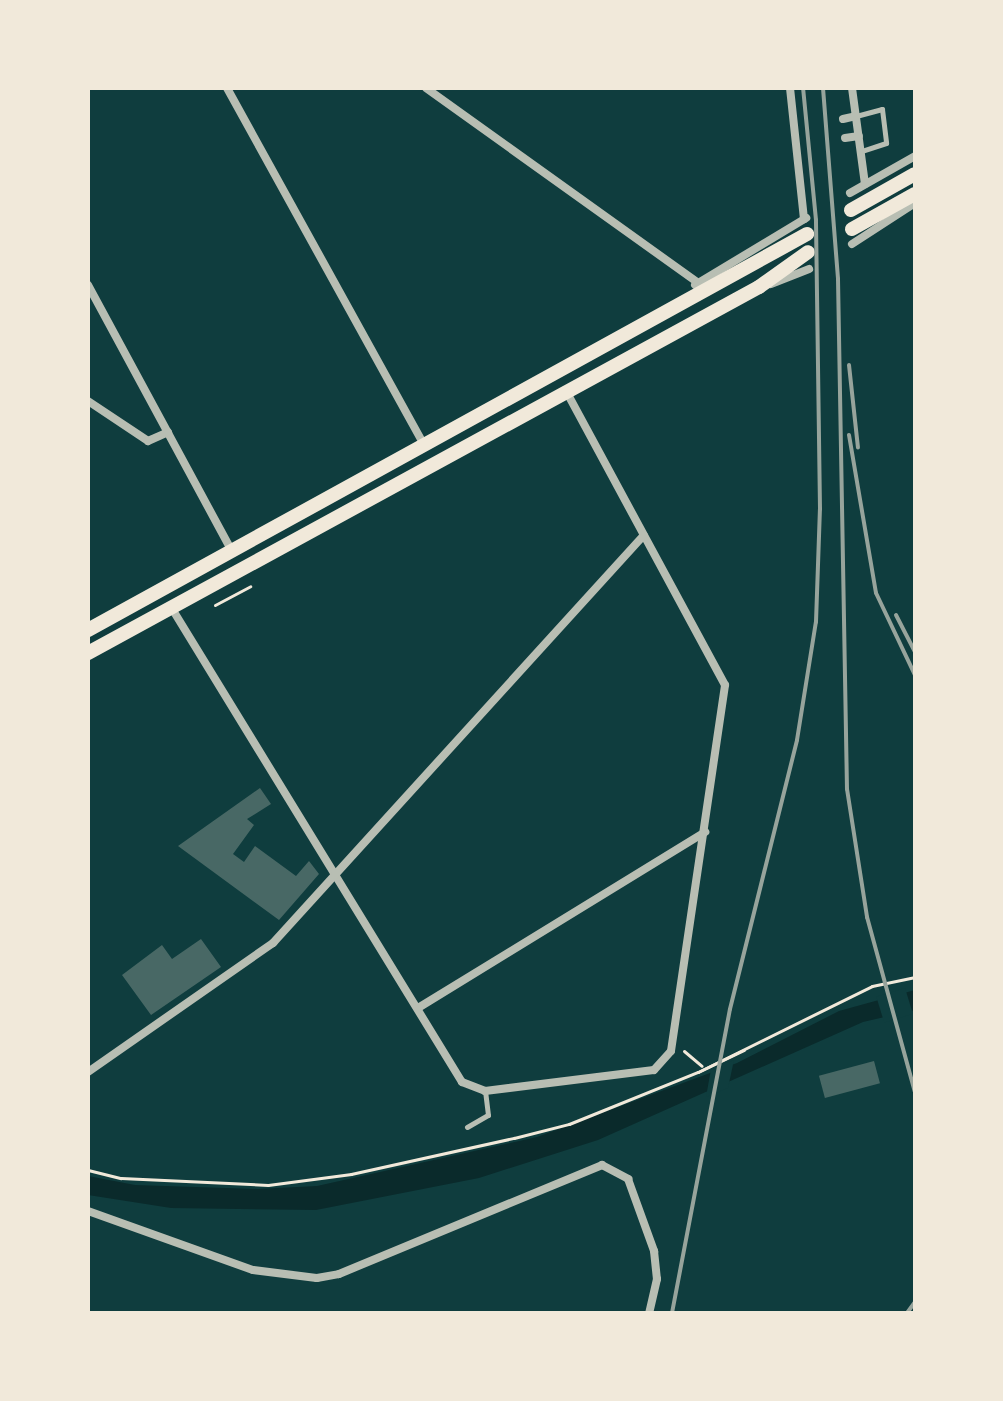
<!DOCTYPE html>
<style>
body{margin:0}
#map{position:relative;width:1003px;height:1401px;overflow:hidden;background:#0f3d3e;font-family:"Sofia Sans Condensed",sans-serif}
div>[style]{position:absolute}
.water>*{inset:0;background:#0a2a2b}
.pier>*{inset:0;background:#0f3d3e;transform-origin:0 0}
.building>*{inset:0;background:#486865;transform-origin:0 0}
.path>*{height:3px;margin:-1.5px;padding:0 1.5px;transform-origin:1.5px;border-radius:1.5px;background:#f1e9da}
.service>*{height:5px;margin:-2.5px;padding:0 2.5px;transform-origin:2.5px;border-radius:2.5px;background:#b8beb3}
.minor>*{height:8px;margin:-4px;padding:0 4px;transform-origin:4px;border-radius:4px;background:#b8beb3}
.primary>*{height:14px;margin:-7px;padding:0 7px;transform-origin:7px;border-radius:7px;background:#f1e9da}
.rail>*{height:4px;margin:-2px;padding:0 2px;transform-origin:2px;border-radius:2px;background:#97a49c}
span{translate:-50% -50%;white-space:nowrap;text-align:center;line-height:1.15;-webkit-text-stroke:8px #f1e9da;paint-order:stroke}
.frame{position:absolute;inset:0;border:90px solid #f1e9da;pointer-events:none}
</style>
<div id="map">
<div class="water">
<i style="clip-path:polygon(915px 990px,915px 1010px,863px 1022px,598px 1140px,479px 1178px,316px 1210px,171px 1208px,88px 1195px,88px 1176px,135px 1185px,258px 1189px,317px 1186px,537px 1137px,737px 1063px,839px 1011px)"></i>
</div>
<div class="pier">
<i style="left:905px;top:988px;width:27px;height:30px;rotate:73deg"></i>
<i style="clip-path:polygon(734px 1060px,728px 1088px,706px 1097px,711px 1069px)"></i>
</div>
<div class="building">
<i style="clip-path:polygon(260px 788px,271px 804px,247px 819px,254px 825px,233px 854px,244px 862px,255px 846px,296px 876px,309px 861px,319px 874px,279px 920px,178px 846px)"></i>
<i style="clip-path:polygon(201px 939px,221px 967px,151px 1015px,122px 975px,162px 945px,172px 959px)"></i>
<i style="left:874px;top:1061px;width:23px;height:57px;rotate:75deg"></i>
</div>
<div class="path">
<i style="left:215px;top:605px;width:40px;rotate:-28deg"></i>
<i style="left:684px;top:1051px;width:23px;rotate:40deg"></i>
<i style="left:698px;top:1072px;width:51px;rotate:-25.6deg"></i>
<i style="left:88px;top:1170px;width:34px;rotate:14deg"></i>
<i style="left:121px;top:1178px;width:147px;rotate:2.7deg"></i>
<i style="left:268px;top:1185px;width:84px;rotate:-7.5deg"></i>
<i style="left:351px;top:1174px;width:167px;rotate:-12.5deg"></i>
<i style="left:514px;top:1138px;width:57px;rotate:-14.3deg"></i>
<i style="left:569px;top:1124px;width:139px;rotate:-22deg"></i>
<i style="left:698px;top:1072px;width:194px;rotate:-26.3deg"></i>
<i style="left:872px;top:986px;width:44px;rotate:-11.8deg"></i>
</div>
<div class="service">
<i style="left:856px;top:116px;width:27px;rotate:-15deg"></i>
<i style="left:882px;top:109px;width:34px;rotate:83deg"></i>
<i style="left:886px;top:143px;width:26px;rotate:162deg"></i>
<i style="left:467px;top:1127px;width:24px;rotate:-30deg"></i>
<i style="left:488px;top:1115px;width:24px;rotate:-97deg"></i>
</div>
<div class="minor">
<i style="left:227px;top:88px;width:408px;rotate:61.1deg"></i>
<i style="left:426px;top:88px;width:332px;rotate:35.6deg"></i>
<i style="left:790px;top:88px;width:132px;rotate:83.9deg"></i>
<i style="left:852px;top:88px;width:97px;rotate:82.3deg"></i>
<i style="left:843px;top:119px;width:13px;rotate:-13deg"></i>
<i style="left:845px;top:138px;width:14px;rotate:-8deg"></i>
<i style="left:850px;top:193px;width:75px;rotate:-29.6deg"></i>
<i style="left:852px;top:244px;width:75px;rotate:-33.1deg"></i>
<i style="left:771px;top:284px;width:41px;rotate:-21.5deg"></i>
<i style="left:88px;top:285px;width:301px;rotate:61.6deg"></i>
<i style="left:695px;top:285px;width:130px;rotate:-31.1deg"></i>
<i style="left:88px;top:401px;width:72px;rotate:33.7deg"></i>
<i style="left:148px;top:441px;width:22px;rotate:-24deg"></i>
<i style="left:171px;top:607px;width:557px;rotate:58.51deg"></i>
<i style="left:462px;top:1082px;width:25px;rotate:21deg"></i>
<i style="left:485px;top:1091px;width:170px;rotate:-7.1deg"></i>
<i style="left:654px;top:1070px;width:25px;rotate:-48deg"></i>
<i style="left:671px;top:1051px;width:370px;rotate:-81.6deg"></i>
<i style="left:725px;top:685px;width:332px;rotate:-118.4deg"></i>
<i style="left:418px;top:1008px;width:337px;rotate:-31.5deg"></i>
<i style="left:88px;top:1072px;width:226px;rotate:-34.9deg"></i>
<i style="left:273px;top:943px;width:551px;rotate:-47.72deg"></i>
<i style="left:88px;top:1211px;width:175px;rotate:19.7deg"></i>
<i style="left:253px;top:1270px;width:64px;rotate:7.1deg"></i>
<i style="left:317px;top:1278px;width:22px;rotate:-10deg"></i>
<i style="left:339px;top:1274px;width:285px;rotate:-22.5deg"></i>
<i style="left:602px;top:1165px;width:30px;rotate:28deg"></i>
<i style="left:628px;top:1179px;width:77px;rotate:70.1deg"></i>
<i style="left:654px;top:1251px;width:28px;rotate:84deg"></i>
<i style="left:657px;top:1279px;width:35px;rotate:103deg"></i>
</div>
<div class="primary">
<i style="left:851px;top:210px;width:73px;rotate:-29.4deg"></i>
<i style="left:852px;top:229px;width:72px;rotate:-29.1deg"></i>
<i style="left:88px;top:630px;width:821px;rotate:-28.84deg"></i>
<i style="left:88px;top:653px;width:764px;rotate:-28.61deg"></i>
<i style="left:759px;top:287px;width:60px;rotate:-35.5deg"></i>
</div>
<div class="rail">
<i style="left:823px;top:88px;width:192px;rotate:85.5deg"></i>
<i style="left:838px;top:279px;width:510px;rotate:88.99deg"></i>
<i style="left:847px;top:789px;width:130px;rotate:81.1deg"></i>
<i style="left:867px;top:917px;width:181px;rotate:74.7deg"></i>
<i style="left:849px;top:365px;width:83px;rotate:83.8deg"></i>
<i style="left:849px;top:435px;width:160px;rotate:80.3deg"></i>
<i style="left:876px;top:593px;width:91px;rotate:64.6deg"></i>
<i style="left:896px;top:615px;width:42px;rotate:62.8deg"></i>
<i style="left:672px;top:1313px;width:309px;rotate:-79.2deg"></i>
<i style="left:730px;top:1009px;width:277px;rotate:-76deg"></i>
<i style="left:797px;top:740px;width:120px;rotate:-80.9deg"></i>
<i style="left:816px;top:622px;width:113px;rotate:-88deg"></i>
<i style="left:820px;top:509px;width:289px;rotate:-90.8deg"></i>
<i style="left:816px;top:220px;width:133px;rotate:-95.6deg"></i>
<i style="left:907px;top:1313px;width:14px;rotate:-54deg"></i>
</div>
<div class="frame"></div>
</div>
